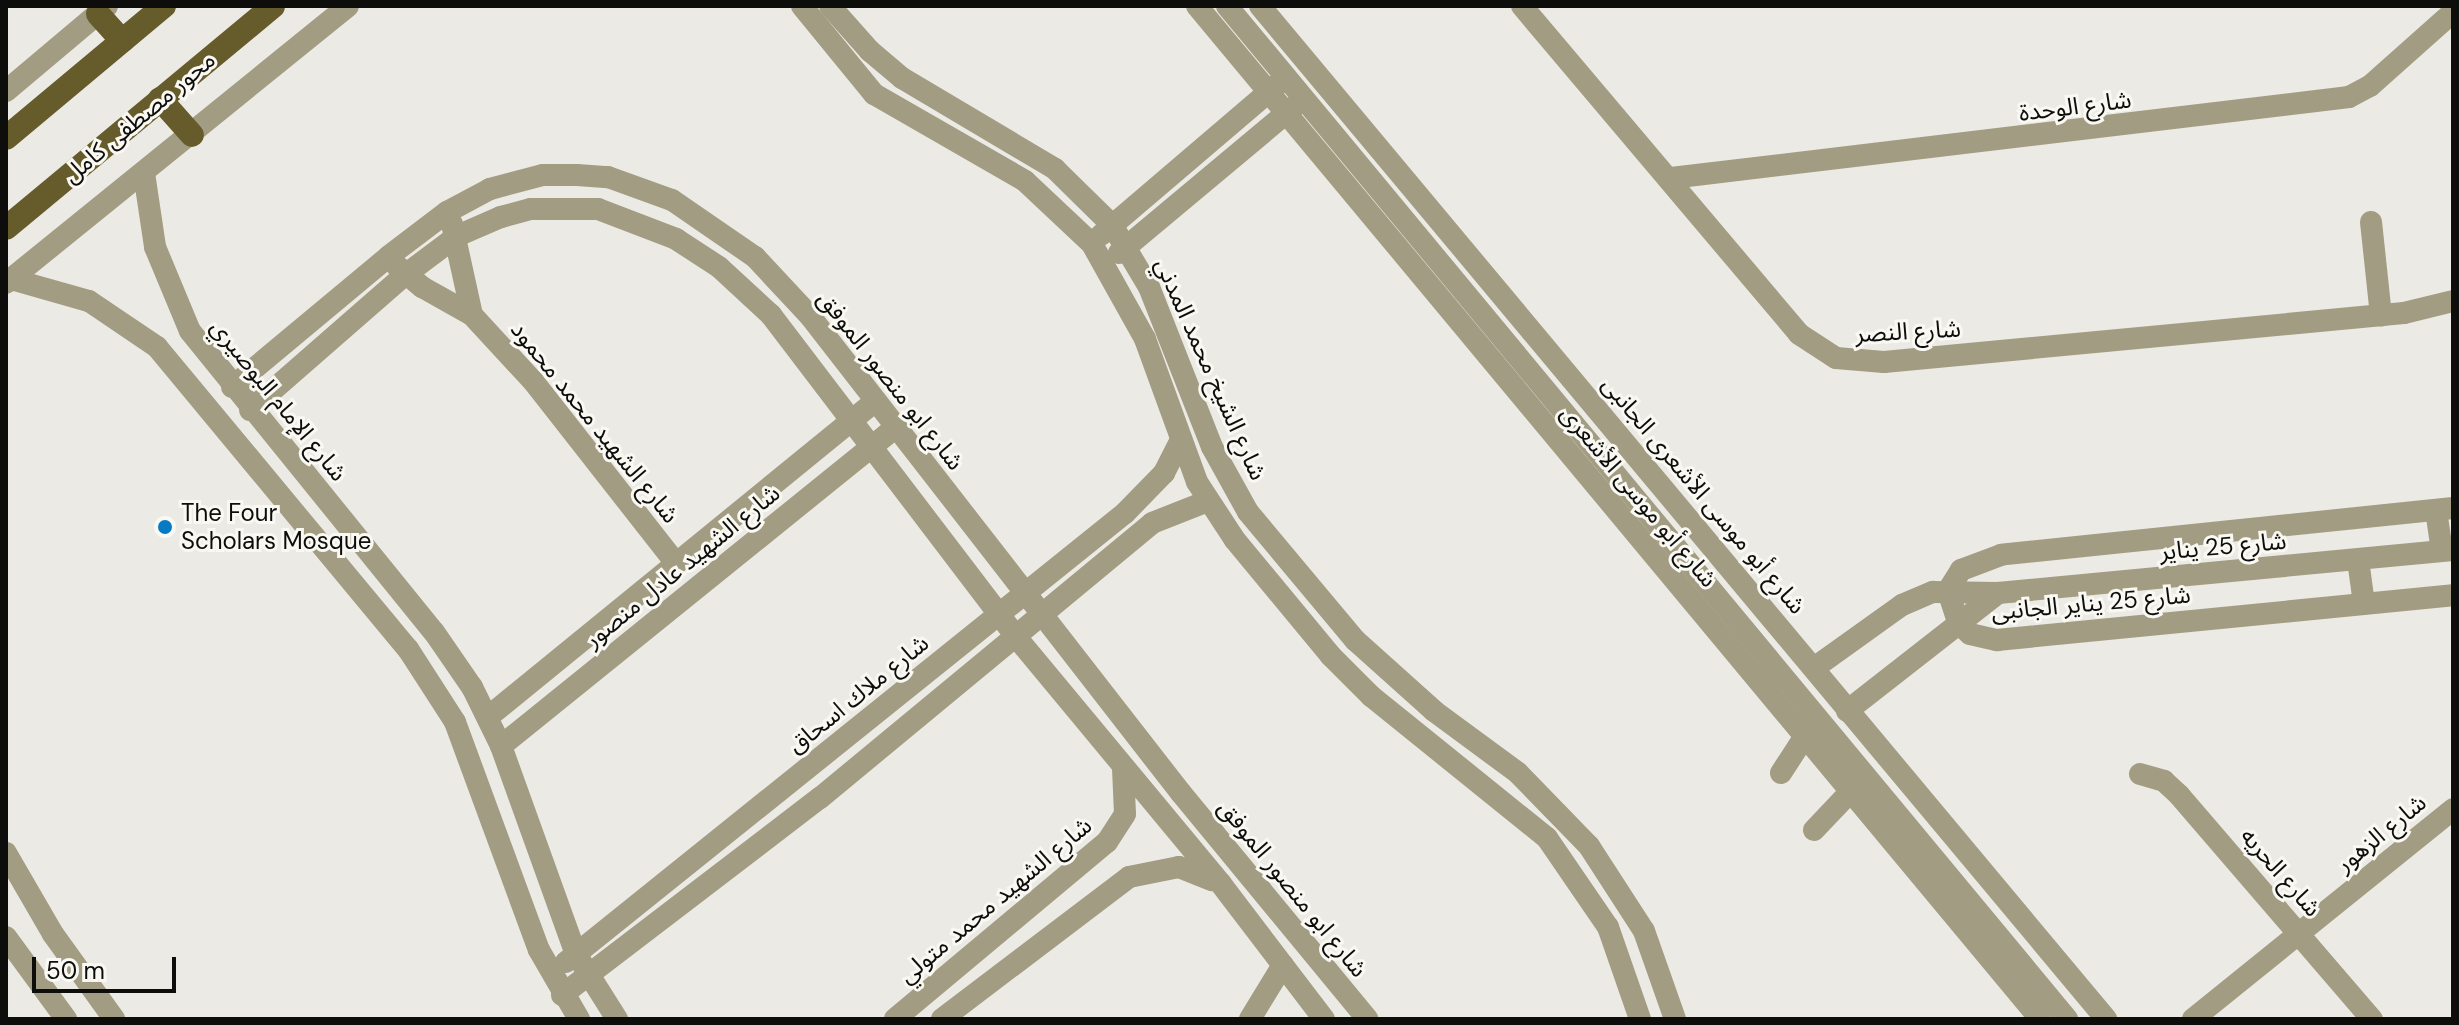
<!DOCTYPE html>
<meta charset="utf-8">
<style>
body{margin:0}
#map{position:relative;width:2459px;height:1025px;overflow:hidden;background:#eceae4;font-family:"DM Sans","Noto Sans Arabic",sans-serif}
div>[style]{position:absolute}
.minor>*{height:22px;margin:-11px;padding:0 11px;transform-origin:11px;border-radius:11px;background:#a29c82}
.major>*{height:24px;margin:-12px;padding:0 12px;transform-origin:12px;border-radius:12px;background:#665b2a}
.dots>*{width:22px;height:22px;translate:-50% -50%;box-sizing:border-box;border:4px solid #f9f8f2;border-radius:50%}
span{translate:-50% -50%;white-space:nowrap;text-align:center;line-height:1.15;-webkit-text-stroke:6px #f9f8f2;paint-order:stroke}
.street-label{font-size:24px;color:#0d0d0b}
.poi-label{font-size:24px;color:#0d0d0b}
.left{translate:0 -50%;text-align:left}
.frame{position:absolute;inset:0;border:8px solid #0d0d0b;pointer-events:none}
.scale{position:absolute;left:32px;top:957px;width:144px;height:36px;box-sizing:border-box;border:4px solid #0d0d0b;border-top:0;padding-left:10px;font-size:24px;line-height:28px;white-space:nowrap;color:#0d0d0b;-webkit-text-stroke:6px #f9f8f2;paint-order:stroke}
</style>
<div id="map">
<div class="minor">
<i style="left:802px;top:6px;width:114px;rotate:50.7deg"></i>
<i style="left:874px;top:94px;width:174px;rotate:29.9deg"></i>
<i style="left:1025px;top:181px;width:92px;rotate:43.2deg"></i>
<i style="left:1092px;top:244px;width:109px;rotate:60.8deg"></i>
<i style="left:1145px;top:339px;width:152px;rotate:70deg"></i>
<i style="left:1197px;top:482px;width:69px;rotate:56.8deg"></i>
<i style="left:1235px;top:540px;width:151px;rotate:50.4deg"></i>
<i style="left:1331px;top:656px;width:57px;rotate:45deg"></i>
<i style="left:1371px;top:696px;width:226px;rotate:38.9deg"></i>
<i style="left:1547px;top:838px;width:108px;rotate:55.6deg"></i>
<i style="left:1608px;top:927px;width:97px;rotate:70.8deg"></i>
<i style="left:830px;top:6px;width:60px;rotate:48.4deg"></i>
<i style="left:870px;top:51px;width:42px;rotate:40.2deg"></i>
<i style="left:902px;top:78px;width:178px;rotate:30.7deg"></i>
<i style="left:1055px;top:169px;width:80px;rotate:44.5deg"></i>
<i style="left:1112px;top:225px;width:72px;rotate:59.2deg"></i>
<i style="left:1149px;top:287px;width:172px;rotate:68.5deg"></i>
<i style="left:1212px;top:447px;width:74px;rotate:61deg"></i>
<i style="left:1248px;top:512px;width:167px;rotate:50.1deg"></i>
<i style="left:1355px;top:640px;width:106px;rotate:41.9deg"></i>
<i style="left:1434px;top:711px;width:104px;rotate:36.4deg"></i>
<i style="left:1518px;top:773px;width:102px;rotate:45.8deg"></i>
<i style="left:1589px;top:846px;width:101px;rotate:57.1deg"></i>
<i style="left:1644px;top:931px;width:93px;rotate:70.6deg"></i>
<i style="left:1197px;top:6px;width:1318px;rotate:50.23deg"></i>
<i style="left:1227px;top:6px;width:1316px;rotate:50.33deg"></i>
<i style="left:1260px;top:6px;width:1320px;rotate:50.13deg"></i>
<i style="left:1522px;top:6px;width:429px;rotate:49.8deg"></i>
<i style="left:1799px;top:334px;width:44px;rotate:33deg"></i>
<i style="left:1836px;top:358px;width:48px;rotate:4.8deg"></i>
<i style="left:1884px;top:362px;width:522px;rotate:-5.38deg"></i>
<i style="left:2404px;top:313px;width:50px;rotate:-13.8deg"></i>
<i style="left:6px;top:91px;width:132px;rotate:-40.1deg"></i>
<i style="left:144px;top:173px;width:75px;rotate:81.5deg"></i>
<i style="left:155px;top:247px;width:91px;rotate:67.4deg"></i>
<i style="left:190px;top:331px;width:387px;rotate:51deg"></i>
<i style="left:434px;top:632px;width:67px;rotate:55.4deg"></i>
<i style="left:472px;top:687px;width:66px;rotate:63.8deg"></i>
<i style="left:501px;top:746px;width:221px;rotate:70.2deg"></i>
<i style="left:576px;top:954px;width:77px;rotate:57.8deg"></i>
<i style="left:1671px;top:178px;width:683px;rotate:-6.81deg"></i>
<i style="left:2349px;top:97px;width:24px;rotate:-28deg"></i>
<i style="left:2370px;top:86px;width:111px;rotate:-41.7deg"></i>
<i style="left:2371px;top:222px;width:94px;rotate:83.9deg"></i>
<i style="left:452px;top:224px;width:93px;rotate:77.6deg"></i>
<i style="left:1101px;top:235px;width:234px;rotate:-40.5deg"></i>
<i style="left:1119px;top:253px;width:229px;rotate:-39.9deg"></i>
<i style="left:397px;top:266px;width:33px;rotate:40deg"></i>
<i style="left:422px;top:287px;width:57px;rotate:29.2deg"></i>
<i style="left:472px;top:315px;width:90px;rotate:47.3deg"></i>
<i style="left:533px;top:381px;width:230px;rotate:51.9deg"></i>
<i style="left:11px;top:279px;width:81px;rotate:15.8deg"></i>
<i style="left:89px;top:301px;width:82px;rotate:34.1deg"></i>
<i style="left:157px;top:347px;width:393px;rotate:50.3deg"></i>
<i style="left:408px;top:649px;width:87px;rotate:57.2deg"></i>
<i style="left:455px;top:722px;width:243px;rotate:69.8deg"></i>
<i style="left:539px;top:950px;width:80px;rotate:59.9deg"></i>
<i style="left:6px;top:283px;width:440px;rotate:-39deg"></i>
<i style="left:232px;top:387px;width:204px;rotate:-39.8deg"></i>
<i style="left:389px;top:256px;width:73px;rotate:-37.2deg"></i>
<i style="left:447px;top:212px;width:49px;rotate:-28.1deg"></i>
<i style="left:490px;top:189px;width:55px;rotate:-14.8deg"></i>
<i style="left:543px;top:175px;width:34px"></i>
<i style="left:577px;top:175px;width:31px;rotate:4deg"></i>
<i style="left:608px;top:177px;width:68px;rotate:19.8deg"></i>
<i style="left:672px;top:200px;width:101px;rotate:34.5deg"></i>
<i style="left:755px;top:257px;width:81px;rotate:47deg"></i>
<i style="left:810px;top:316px;width:604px;rotate:52.13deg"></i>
<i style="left:1181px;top:793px;width:293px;rotate:50.5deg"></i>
<i style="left:250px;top:410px;width:206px;rotate:-41.1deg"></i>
<i style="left:405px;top:275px;width:65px;rotate:-36.9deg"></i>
<i style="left:457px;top:236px;width:48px;rotate:-23.4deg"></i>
<i style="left:501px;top:217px;width:31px;rotate:-15deg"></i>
<i style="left:531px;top:209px;width:67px"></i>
<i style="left:598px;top:209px;width:84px;rotate:21deg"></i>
<i style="left:676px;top:239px;width:51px;rotate:33.1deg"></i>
<i style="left:719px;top:267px;width:71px;rotate:42.7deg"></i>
<i style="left:771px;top:315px;width:406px;rotate:52.7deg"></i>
<i style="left:1017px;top:638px;width:320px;rotate:50.3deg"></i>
<i style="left:1221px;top:884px;width:170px;rotate:52.7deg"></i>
<i style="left:2453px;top:508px;width:454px;rotate:174.1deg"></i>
<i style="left:2001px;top:555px;width:43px;rotate:159.4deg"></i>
<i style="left:1961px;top:570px;width:25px;rotate:122deg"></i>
<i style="left:1948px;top:591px;width:35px;rotate:72deg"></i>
<i style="left:1959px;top:624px;width:15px;rotate:42deg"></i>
<i style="left:1970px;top:634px;width:28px;rotate:13deg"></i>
<i style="left:1997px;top:640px;width:458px;rotate:-5.6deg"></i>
<i style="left:2436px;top:510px;width:41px;rotate:81.7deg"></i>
<i style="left:2358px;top:560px;width:44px;rotate:82.2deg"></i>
<i style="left:1814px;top:668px;width:108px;rotate:-35.6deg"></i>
<i style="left:1902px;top:605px;width:34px;rotate:-23deg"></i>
<i style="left:1933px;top:592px;width:65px;rotate:0.9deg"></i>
<i style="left:1998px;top:593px;width:457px;rotate:-5.4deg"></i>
<i style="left:1847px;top:711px;width:192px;rotate:-38deg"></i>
<i style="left:488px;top:717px;width:500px;rotate:-39.2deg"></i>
<i style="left:501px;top:746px;width:508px;rotate:-38.92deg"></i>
<i style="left:1781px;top:773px;width:44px;rotate:-57deg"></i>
<i style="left:2140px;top:774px;width:25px;rotate:16deg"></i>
<i style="left:2164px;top:781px;width:21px;rotate:43deg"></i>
<i style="left:2179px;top:795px;width:296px;rotate:49.3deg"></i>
<i style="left:1814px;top:830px;width:54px;rotate:-46.5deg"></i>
<i style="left:6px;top:853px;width:94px;rotate:59.9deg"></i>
<i style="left:53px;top:934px;width:105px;rotate:54.3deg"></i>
<i style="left:6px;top:937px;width:102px;rotate:53.8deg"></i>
<i style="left:566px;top:962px;width:717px;rotate:-38.77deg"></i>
<i style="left:1125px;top:513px;width:56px;rotate:-45.7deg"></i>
<i style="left:1164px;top:473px;width:37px;rotate:-63deg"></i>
<i style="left:562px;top:995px;width:325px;rotate:-37.4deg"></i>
<i style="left:820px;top:798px;width:431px;rotate:-39.6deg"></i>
<i style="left:1152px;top:523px;width:60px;rotate:-21.4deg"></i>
<i style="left:895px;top:1019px;width:276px;rotate:-39.9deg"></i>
<i style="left:1107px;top:842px;width:33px;rotate:-57deg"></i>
<i style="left:1125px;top:814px;width:45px;rotate:-92.5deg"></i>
<i style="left:942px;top:1019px;width:235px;rotate:-37.2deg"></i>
<i style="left:1129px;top:877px;width:51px;rotate:-11.3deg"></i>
<i style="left:1179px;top:867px;width:35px;rotate:22deg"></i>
<i style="left:1250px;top:1019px;width:63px;rotate:-58.6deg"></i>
<i style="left:2193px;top:1019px;width:334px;rotate:-38.9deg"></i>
</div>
<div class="major">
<i style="left:98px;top:14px;width:36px;rotate:48deg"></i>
<i style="left:160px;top:99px;width:48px;rotate:48.4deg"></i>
<i style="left:6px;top:138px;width:206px;rotate:-39.9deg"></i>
<i style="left:6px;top:228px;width:347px;rotate:-39.7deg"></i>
</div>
<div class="dots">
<i style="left:165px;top:527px;background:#067bc4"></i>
</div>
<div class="street-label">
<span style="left:2075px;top:106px;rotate:-7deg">شارع الوحدة</span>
<span style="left:139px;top:117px;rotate:-40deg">محور مصطفى كامل</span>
<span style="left:1908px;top:331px;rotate:-3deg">شارع النصر</span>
<span style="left:1211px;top:369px;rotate:66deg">شارع الشيخ محمد المدني</span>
<span style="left:891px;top:380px;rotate:52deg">شارع ابو منصور الموفق</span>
<span style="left:279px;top:400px;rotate:51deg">شارع الإمام البوصيري</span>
<span style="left:595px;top:422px;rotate:51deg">شارع الشهيد محمد محمود</span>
<span style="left:1704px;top:495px;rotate:50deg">شارع أبو موسى الأشعرى الجانبى</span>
<span style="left:1639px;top:496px;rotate:50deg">شارع أبو موسى الأشعرى</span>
<span style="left:2223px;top:546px;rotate:-5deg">شارع 25 يناير</span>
<span style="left:682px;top:566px;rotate:-39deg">شارع الشهيد عادل منصور</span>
<span style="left:2091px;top:603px;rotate:-5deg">شارع 25 يناير الجانبى</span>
<span style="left:858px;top:694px;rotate:-39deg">شارع ملاك اسحاق</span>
<span style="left:2381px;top:833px;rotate:-39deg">شارع الزهور</span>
<span style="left:2281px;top:872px;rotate:49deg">شارع الحريه</span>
<span style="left:1293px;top:888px;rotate:51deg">شارع ابو منصور الموفق</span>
<span style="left:995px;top:900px;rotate:-40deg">شارع الشهيد محمد متولي</span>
</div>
<div class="poi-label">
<span class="left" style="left:181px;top:527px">The Four<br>Scholars Mosque</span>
</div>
<div class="frame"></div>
<div class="scale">50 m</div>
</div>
